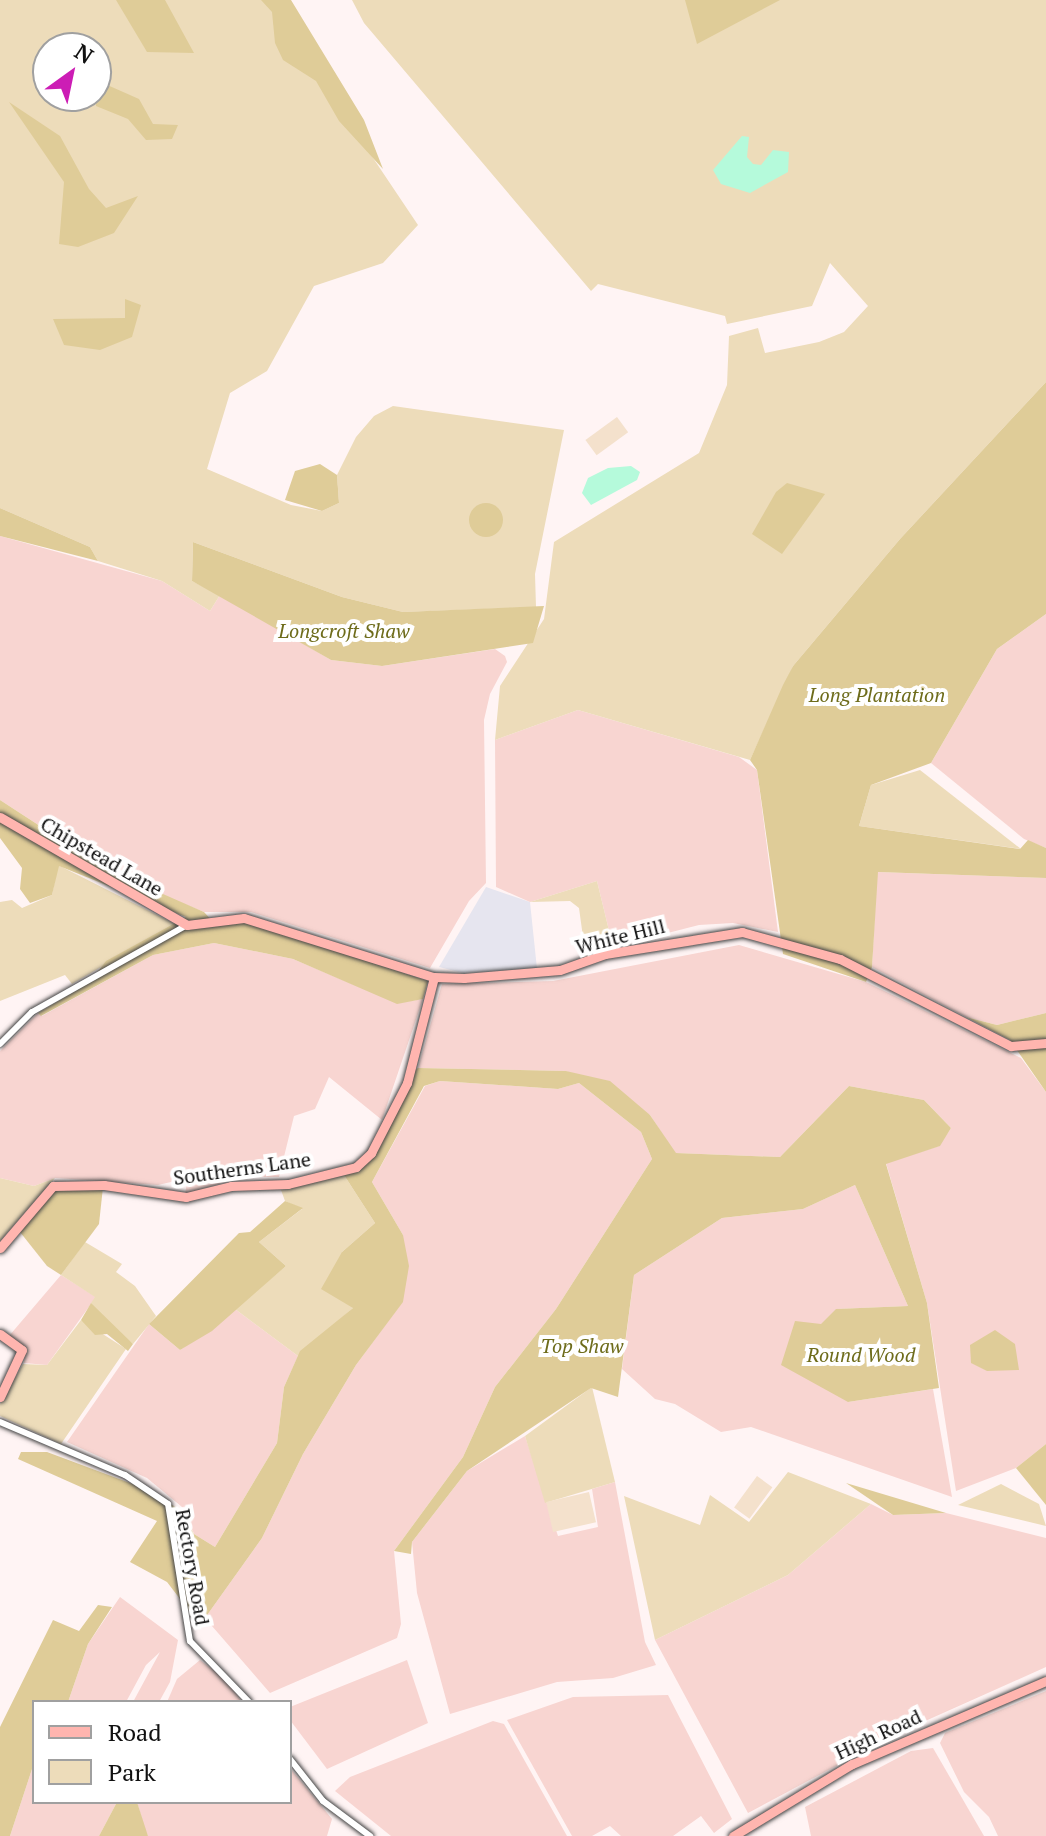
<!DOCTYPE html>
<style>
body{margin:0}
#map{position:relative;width:1046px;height:1836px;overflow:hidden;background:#fff4f4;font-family:"PT Serif",serif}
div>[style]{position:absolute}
.industrial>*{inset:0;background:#e6e5ef}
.farmland>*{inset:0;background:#f8d5d1}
.green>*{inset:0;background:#eddcba}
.forest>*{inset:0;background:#dfcc98}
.round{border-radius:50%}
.pitch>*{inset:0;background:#f4e1cc;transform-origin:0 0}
.water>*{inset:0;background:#b5fadb}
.roads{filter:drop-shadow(0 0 2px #444) drop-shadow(0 0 2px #444)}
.street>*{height:6px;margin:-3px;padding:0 3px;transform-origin:3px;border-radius:3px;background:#fff}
.secondary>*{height:9px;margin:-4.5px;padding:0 4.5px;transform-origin:4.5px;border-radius:4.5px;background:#ffb5af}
span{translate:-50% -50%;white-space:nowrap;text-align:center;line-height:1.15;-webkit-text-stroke:8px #fff;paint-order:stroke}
.park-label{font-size:20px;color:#6e6c1b;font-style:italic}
.street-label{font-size:20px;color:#111}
.legend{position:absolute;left:32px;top:1700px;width:260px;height:104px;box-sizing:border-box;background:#fff;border:2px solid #a0a0a0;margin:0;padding:10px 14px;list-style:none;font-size:24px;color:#111}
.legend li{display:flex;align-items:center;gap:16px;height:40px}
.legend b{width:40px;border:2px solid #a0a0a0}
.north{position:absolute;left:32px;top:32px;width:80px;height:80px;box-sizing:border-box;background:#fff;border:2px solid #a0a0a0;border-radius:50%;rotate:33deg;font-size:22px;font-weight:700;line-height:32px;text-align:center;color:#111}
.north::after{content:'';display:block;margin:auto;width:28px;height:36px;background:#cc1db5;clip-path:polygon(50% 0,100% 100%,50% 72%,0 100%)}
</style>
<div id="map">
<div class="industrial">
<i style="clip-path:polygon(486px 887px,530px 902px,537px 969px,463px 973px,439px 967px)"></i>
</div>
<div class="farmland">
<i style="clip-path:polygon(0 536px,162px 581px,210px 611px,220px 595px,331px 660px,382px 666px,495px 649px,505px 656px,507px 662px,490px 694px,484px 720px,486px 883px,469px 901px,430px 968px,251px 912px,204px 912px,162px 895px,106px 869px,0 800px)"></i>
<i style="clip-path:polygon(1046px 614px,1046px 848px,1024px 839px,931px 763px,997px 649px)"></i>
<i style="clip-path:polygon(578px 710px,739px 757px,757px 770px,778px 932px,733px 923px,699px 925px,613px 947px,597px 881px,530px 902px,496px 887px,495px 740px)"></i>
<i style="clip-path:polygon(877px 872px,1046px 878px,1046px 1013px,997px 1025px,966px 1017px,872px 967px)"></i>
<i style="clip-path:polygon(214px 943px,293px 959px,397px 1003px,423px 999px,382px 1120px,329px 1077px,315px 1109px,294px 1116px,279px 1177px,243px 1177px,185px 1194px,188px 1178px,158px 1185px,55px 1178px,34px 1186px,0 1178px,0 1051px,38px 1013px,42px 1016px,153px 955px)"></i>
<i style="clip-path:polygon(739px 945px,866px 982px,1021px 1058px,1046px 1092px,1046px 1444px,1016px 1468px,956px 1491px,927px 1303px,886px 1163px,939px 1146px,951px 1128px,924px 1100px,849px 1086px,780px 1157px,675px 1153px,650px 1115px,566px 1071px,418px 1068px,442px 984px,553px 981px)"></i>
<i style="clip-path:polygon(440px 1081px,558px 1089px,579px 1083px,641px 1132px,652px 1159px,556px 1309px,495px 1387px,463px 1457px,394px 1551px,401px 1624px,397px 1638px,270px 1693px,205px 1618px,262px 1538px,303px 1454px,356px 1365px,403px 1301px,403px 1235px,372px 1182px,425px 1086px)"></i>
<i style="clip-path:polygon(855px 1185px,908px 1306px,837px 1309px,848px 1402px,933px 1389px,952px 1497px,751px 1427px,721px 1432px,675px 1404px,655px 1399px,622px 1369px,634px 1275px,722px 1218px,803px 1209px)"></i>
<i style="clip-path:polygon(61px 1275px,96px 1297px,47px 1365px,24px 1363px,25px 1348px,9px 1336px)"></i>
<i style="clip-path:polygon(235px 1309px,298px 1356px,284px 1387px,277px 1443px,215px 1547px,194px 1534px,182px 1507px,147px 1478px,67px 1442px,149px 1324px,180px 1350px)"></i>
<i style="clip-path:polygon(525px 1436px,558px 1536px,598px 1527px,592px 1489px,615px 1482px,645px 1642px,656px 1665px,613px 1678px,557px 1682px,450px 1714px,417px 1593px,412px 1542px,467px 1471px)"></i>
<i style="clip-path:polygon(871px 1504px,893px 1515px,946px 1513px,1046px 1538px,1046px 1667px,894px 1735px,748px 1813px,655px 1640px,788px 1575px)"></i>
<i style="clip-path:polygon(120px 1597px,178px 1640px,170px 1682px,159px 1702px,133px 1702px,160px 1652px,146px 1665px,126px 1702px,68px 1702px,88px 1644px)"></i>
<i style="clip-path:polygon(200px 1660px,226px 1680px,242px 1702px,167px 1702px,177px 1679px)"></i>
<i style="clip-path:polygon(407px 1660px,428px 1723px,327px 1769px,290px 1720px,290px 1707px)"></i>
<i style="clip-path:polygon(1046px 1691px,1046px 1836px,998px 1836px,989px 1817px,964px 1792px,940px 1743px,945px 1733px)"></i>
<i style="clip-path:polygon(668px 1695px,732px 1819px,714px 1833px,701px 1816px,673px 1836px,621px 1836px,610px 1826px,592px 1836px,572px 1836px,507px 1720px,573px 1697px)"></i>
<i style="clip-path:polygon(493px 1721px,504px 1724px,567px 1836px,391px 1836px,335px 1791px,350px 1777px)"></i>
<i style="clip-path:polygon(933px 1748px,984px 1836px,811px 1836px,805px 1807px,911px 1751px)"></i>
<i style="clip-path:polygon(34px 1763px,34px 1802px,117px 1802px,99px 1836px,10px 1836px)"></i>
<i style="clip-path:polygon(290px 1768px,332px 1819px,327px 1836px,148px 1836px,145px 1830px,137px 1802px,290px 1802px)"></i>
</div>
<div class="green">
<i style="clip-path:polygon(evenodd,0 0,267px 0,418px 225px,383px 263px,314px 286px,267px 371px,230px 393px,207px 469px,291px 505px,322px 511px,339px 503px,337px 475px,356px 437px,374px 416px,393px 406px,564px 430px,535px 574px,536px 607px,403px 612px,342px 597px,193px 542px,192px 581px,220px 595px,210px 611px,162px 581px,98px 561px,90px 547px,0 508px,0 0,48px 48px,96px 48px,96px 96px,48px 96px,48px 48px)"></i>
<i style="clip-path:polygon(352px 0,1046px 0,1046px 382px,900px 539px,793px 666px,750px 760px,578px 710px,495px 740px,500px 686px,544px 619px,554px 542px,699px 453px,727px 385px,729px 336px,758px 328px,765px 353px,819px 342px,844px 332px,868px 306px,830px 263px,812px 306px,727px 324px,725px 316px,598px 284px,591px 291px,364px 23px)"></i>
<i style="clip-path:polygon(920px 770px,1021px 849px,859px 826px,871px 785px)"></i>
<i style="clip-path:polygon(58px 865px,175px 924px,72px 984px,65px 975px,0 1001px,0 902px,12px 900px,22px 908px,52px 895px)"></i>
<i style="clip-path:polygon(597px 881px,613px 947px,586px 959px,579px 908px,570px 901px,530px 902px)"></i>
<i style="clip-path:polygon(344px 1175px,375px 1223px,342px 1252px,353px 1308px,298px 1356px,235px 1309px,286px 1266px,259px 1242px,302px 1209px,285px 1201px,281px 1190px)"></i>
<i style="clip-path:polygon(0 1178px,34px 1186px,55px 1178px,0 1241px)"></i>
<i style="clip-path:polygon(85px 1242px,122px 1264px,116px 1272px,135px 1286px,156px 1316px,133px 1344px,96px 1314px,91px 1303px,95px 1297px,61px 1275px)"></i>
<i style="clip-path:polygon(81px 1320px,126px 1349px,61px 1444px,0 1416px,0 1404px,23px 1364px,47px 1365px)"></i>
<i style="clip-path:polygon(592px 1387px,615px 1482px,545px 1503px,525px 1436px)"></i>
<i style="clip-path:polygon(788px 1472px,871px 1504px,788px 1575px,655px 1640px,624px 1496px,700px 1525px,710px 1495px,749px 1522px)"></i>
<i style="clip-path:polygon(1001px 1484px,1039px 1504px,1046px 1526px,958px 1505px)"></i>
</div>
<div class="forest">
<i style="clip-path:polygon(116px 0,165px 0,194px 53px,147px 52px)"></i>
<i style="clip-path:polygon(261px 0,291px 0,364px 120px,383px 169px,339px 121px,316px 81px,283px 60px,275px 43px,272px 12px)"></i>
<i style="clip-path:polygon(685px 0,780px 0,697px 44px)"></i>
<i style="clip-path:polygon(96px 80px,139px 99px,153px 124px,178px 125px,172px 139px,146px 140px,128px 119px,96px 106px)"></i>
<i style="clip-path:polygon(9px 102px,60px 136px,89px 189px,106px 208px,138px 196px,114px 233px,78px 247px,59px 244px,64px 182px)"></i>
<i style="clip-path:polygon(125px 299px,141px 305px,132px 337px,100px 350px,64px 345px,53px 319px,125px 318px)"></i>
<i style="clip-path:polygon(1046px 382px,1046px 614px,997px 649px,931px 763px,871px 785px,859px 826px,1020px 849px,1028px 840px,1046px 848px,1046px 878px,878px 872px,872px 967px,866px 982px,783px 954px,757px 770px,750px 760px,783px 685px,793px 666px,900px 539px)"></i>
<i style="clip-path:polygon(320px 464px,337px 475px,339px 503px,322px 511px,285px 500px,295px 471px)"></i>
<i style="clip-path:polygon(787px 483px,825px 494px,782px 554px,752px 534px,776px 492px)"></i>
<i class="round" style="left:469px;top:503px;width:34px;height:34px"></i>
<i style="clip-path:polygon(0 508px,90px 547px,98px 561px,0 536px)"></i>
<i style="clip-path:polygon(193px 542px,342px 597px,403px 612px,544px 606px,533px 643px,382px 666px,331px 660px,192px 581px)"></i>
<i style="clip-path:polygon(0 800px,106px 869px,204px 912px,216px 925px,244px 921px,428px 981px,423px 999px,397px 1004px,293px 959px,214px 943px,153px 955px,41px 1016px,38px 1013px,89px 983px,106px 961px,186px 917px,59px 866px,52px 895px,30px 903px,20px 889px,22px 868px,0 838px)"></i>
<i style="clip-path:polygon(1046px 1013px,1046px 1092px,1010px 1040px,966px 1017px,997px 1025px)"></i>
<i style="clip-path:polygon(418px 1068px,566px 1071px,610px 1081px,650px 1115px,676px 1153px,780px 1157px,849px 1086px,924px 1100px,951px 1128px,940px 1146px,886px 1164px,927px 1303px,939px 1388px,848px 1402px,781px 1365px,795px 1321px,821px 1324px,836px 1309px,908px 1306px,855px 1185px,803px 1209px,722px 1218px,634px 1275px,618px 1397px,591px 1388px,467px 1471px,412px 1542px,411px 1554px,394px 1551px,463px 1457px,495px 1387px,556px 1309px,652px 1159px,641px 1132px,579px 1083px,558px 1089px,440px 1081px,424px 1086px,372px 1182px,403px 1235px,409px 1266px,403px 1302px,356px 1365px,303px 1454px,262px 1538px,200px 1625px,167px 1582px,130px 1562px,157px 1521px,18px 1459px,21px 1452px,47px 1452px,138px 1486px,181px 1510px,194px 1534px,215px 1547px,277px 1443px,284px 1387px,300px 1351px,353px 1308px,321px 1289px,342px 1252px,375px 1223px,344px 1175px,372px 1156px,411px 1073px)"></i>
<i style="clip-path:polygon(103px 1187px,99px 1224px,61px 1275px,47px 1266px,20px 1232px,54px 1189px)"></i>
<i style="clip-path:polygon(285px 1201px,303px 1208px,259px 1242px,286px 1266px,212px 1331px,180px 1350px,149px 1324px,239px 1233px,250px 1232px)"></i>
<i style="clip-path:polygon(91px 1303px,133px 1344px,128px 1351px,107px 1334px,95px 1335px,81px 1320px)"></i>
<i style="clip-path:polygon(995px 1330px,1015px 1344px,1019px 1370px,987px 1371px,971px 1363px,970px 1345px)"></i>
<i style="clip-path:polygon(1046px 1444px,1046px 1505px,1016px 1468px)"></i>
<i style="clip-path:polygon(846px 1483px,946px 1513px,893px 1515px)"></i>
<i style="clip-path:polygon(98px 1605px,112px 1607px,88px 1644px,68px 1702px,34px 1702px,34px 1763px,10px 1836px,0 1836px,0 1727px,53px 1620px,79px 1631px)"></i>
<i style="clip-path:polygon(117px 1802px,137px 1802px,148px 1836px,99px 1836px)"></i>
</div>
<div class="pitch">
<i style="left:617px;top:417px;width:19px;height:39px;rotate:54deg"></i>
<i style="left:757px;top:1476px;width:19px;height:39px;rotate:36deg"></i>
<i style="left:589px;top:1492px;width:31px;height:44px;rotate:77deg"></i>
</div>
<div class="water">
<i style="clip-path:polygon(742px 136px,749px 137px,747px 157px,753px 164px,761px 165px,773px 150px,789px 152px,788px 172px,750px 193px,721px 184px,713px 170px)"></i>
<i style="clip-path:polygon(631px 466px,640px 472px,637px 480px,591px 505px,582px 493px,588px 478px,608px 468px)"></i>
</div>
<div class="roads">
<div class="street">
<i style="left:0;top:1044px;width:45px;rotate:-45deg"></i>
<i style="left:32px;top:1012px;width:178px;rotate:-29.3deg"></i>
<i style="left:0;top:1422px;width:136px;rotate:23deg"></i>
<i style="left:125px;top:1475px;width:52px;rotate:34deg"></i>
<i style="left:168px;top:1504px;width:139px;rotate:80.9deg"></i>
<i style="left:190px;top:1641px;width:85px;rotate:46deg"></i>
<i style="left:290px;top:1759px;width:53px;rotate:51.8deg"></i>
<i style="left:323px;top:1801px;width:59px;rotate:36.7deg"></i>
</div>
<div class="secondary">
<i style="left:0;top:817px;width:216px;rotate:30deg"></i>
<i style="left:187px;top:925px;width:57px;rotate:-7deg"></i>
<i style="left:244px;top:918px;width:199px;rotate:17.3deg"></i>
<i style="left:434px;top:977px;width:30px;rotate:2deg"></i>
<i style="left:464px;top:978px;width:96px;rotate:-4.8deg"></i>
<i style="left:560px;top:970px;width:48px;rotate:-19.6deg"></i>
<i style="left:605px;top:954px;width:139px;rotate:-9.1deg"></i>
<i style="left:742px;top:932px;width:102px;rotate:15.4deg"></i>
<i style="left:840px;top:959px;width:192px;rotate:27deg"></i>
<i style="left:1011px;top:1046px;width:35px;rotate:-5deg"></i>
<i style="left:0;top:1248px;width:82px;rotate:-49.5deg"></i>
<i style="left:53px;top:1186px;width:51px;rotate:-1.1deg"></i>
<i style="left:104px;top:1185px;width:83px;rotate:8.3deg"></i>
<i style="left:186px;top:1197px;width:46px;rotate:-13.7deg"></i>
<i style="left:231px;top:1186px;width:57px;rotate:-2deg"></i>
<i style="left:288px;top:1184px;width:70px;rotate:-14deg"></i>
<i style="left:356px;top:1167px;width:21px;rotate:-43deg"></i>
<i style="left:371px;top:1153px;width:79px;rotate:-62.8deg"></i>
<i style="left:407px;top:1083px;width:109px;rotate:-75.7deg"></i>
<i style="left:0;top:1334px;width:27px;rotate:36deg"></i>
<i style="left:22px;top:1350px;width:52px;rotate:115.1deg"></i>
<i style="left:733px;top:1836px;width:139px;rotate:-31.2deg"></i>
<i style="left:852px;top:1764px;width:211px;rotate:-23.2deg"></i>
</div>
</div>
<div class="park-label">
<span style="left:344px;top:630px">Longcroft Shaw</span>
<span style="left:877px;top:694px">Long Plantation</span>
<span style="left:582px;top:1345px">Top Shaw</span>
<span style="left:861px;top:1354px">Round Wood</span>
</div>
<div class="street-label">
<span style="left:102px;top:856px;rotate:30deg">Chipstead Lane</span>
<span style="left:620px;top:936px;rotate:-14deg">White Hill</span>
<span style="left:242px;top:1168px;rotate:-8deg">Southerns Lane</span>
<span style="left:193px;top:1567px;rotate:80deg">Rectory Road</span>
<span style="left:878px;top:1734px;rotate:-25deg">High Road</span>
</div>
<ul class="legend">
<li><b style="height:10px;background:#ffb5af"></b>Road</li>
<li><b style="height:22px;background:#eddcba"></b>Park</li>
</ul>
<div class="north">N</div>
</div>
